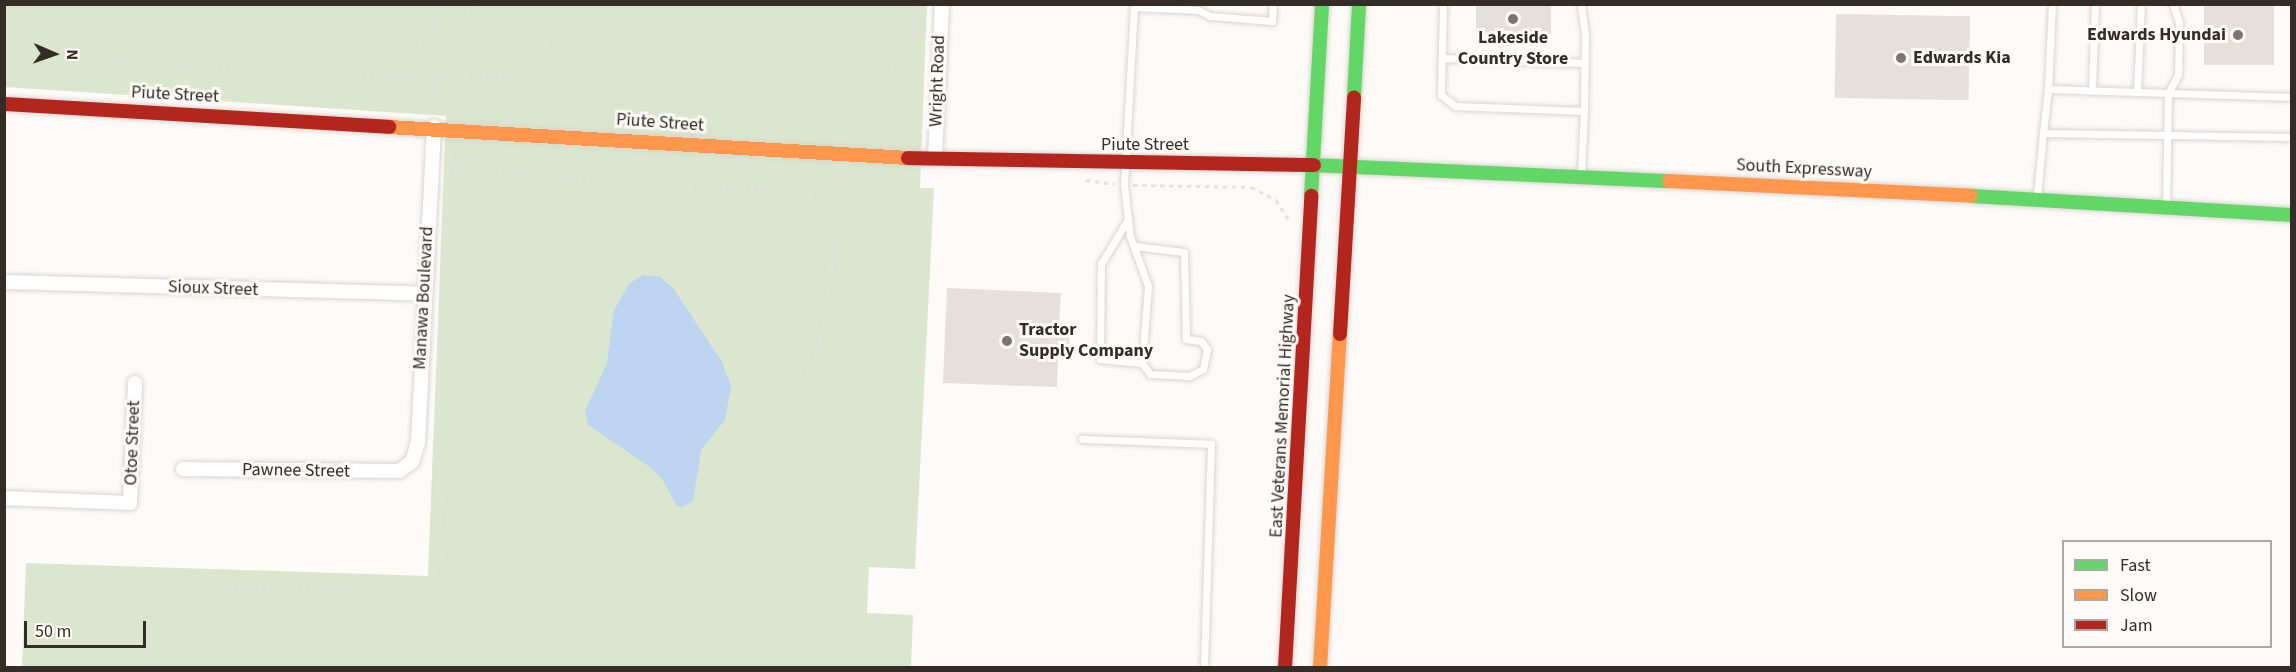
<!DOCTYPE html>
<style>
body{margin:0}
#map{position:relative;width:2296px;height:672px;overflow:hidden;background:#fdfaf8;font-family:"Source Sans 3",sans-serif}
div>[style]{position:absolute}
.green>*{inset:0;background:#dae6cd}
.water>*{inset:0;background:#bcd4ef}
.building>*{inset:0;background:#e5e0dc;transform-origin:0 0}
.path>*{height:3px;margin-top:-1.5px;transform-origin:0;background:repeating-linear-gradient(90deg,#e4e2e1 0 4.5px,transparent 0 9px)}
.roads{filter:drop-shadow(0 0 2px #d9d5d1) drop-shadow(0 0 2px #d9d5d1)}
.lane>*{height:7px;margin:-3.5px;padding:0 3.5px;transform-origin:3.5px;border-radius:3.5px;background:#fffefe}
.street>*{height:14px;margin:-7px;padding:0 7px;transform-origin:7px;border-radius:7px;background:#fffefe}
.fast>*{height:14px;margin:-7px;padding:0 7px;transform-origin:7px;border-radius:7px;background:#63d668}
.slow>*{height:14px;margin:-7px;padding:0 7px;transform-origin:7px;border-radius:7px;background:#ff974d}
.jam>*{height:14px;margin:-7px;padding:0 7px;transform-origin:7px;border-radius:7px;background:#b3261e}
.dots>*{width:16px;height:16px;translate:-50% -50%;box-sizing:border-box;border:3px solid #fefaf7;border-radius:50%}
span{translate:-50% -50%;white-space:nowrap;text-align:center;line-height:1.15;-webkit-text-stroke:6px #fefaf7;paint-order:stroke}
.poi-label{font-size:18px;color:#342d27;font-weight:700}
.right{translate:-100% -50%;text-align:right}
.left{translate:0 -50%;text-align:left}
.street-label{font-size:18px;color:#342d27}
.frame{position:absolute;inset:0;border:6px solid #342d27;pointer-events:none}
.legend{position:absolute;left:2062px;top:540px;width:210px;height:108px;box-sizing:border-box;background:#fefaf7;border:2px solid #ada8a4;margin:0;padding:8px 10px;list-style:none;font-size:18px;color:#342d27}
.legend li{display:flex;align-items:center;gap:12px;height:30px}
.legend b{width:30px;border:2px solid #ada8a4}
.north{position:absolute;left:24px;top:24px;width:60px;height:60px;-webkit-text-stroke:4px #fefaf7;paint-order:stroke;rotate:92deg;font-size:16px;font-weight:700;line-height:24px;text-align:center;color:#342d27}
.north::after{content:'';display:block;margin:auto;width:21px;height:27px;background:#342d27;clip-path:polygon(50% 0,100% 100%,50% 72%,0 100%)}
.scale{position:absolute;left:24px;top:621px;width:122px;height:27px;box-sizing:border-box;border:3px solid #342d27;border-top:0;padding-left:8px;font-size:18px;line-height:21px;white-space:nowrap;color:#342d27;-webkit-text-stroke:4px #fefaf7;paint-order:stroke}
</style>
<div id="map">
<div class="green">
<i style="clip-path:polygon(4px 5px,927px 5px,920px 188px,934px 188px,915px 569px,869px 567px,867px 613px,913px 615px,911px 667px,22px 667px,26px 563px,428px 576px,446px 116px,5px 87px)"></i>
</div>
<div class="water">
<i style="clip-path:polygon(643px 275px,660px 277px,673px 288px,722px 362px,731px 386px,725px 420px,701px 450px,693px 501px,682px 507px,677px 506px,662px 479px,650px 467px,588px 425px,585px 411px,607px 363px,614px 310px,629px 284px)"></i>
</div>
<div class="building">
<i style="left:1476px;top:4px;width:75px;height:30px"></i>
<i style="left:2204px;top:4px;width:70px;height:61px"></i>
<i style="left:1836px;top:14px;width:134px;height:84px;rotate:1deg"></i>
<i style="clip-path:polygon(947px 288px,1061px 293px,1059px 325px,1070px 326px,1069px 356px,1058px 355px,1057px 387px,943px 383px)"></i>
</div>
<div class="path">
<i style="left:4px;top:18px;width:71px;rotate:27.6deg"></i>
<i style="left:67px;top:51px;width:39px;rotate:15deg"></i>
<i style="left:105px;top:61px;width:323px;rotate:3.2deg"></i>
<i style="left:427px;top:79px;width:83px;rotate:-2.8deg"></i>
<i style="left:510px;top:75px;width:51px;rotate:-43.4deg"></i>
<i style="left:777px;top:88px;width:83px;rotate:1.4deg"></i>
<i style="left:860px;top:90px;width:57px;rotate:-35.7deg"></i>
<i style="left:906px;top:57px;width:21px;rotate:-67deg"></i>
<i style="left:914px;top:38px;width:34px;rotate:-87deg"></i>
<i style="left:446px;top:113px;width:51px;rotate:-118.1deg"></i>
<i style="left:422px;top:68px;width:28px;rotate:-94deg"></i>
<i style="left:420px;top:40px;width:28px;rotate:-44deg"></i>
<i style="left:440px;top:21px;width:43px;rotate:-18.9deg"></i>
<i style="left:452px;top:167px;width:173px;rotate:5.3deg"></i>
<i style="left:624px;top:183px;width:140px;rotate:2.5deg"></i>
<i style="left:764px;top:189px;width:44px;rotate:9.2deg"></i>
<i style="left:807px;top:196px;width:23px;rotate:25deg"></i>
<i style="left:828px;top:206px;width:19px;rotate:58deg"></i>
<i style="left:838px;top:222px;width:9px;rotate:90deg"></i>
<i style="left:838px;top:231px;width:114px;rotate:99.1deg"></i>
<i style="left:820px;top:344px;width:68px;rotate:116.2deg"></i>
<i style="left:790px;top:405px;width:20px;rotate:127deg"></i>
<i style="left:1086px;top:180px;width:29px;rotate:8deg"></i>
<i style="left:448px;top:184px;width:38px;rotate:-85deg"></i>
<i style="left:1133px;top:185px;width:118px;rotate:1deg"></i>
<i style="left:1251px;top:187px;width:28px;rotate:27deg"></i>
<i style="left:1276px;top:200px;width:24px;rotate:57deg"></i>
<i style="left:443px;top:279px;width:71px;rotate:-87.6deg"></i>
<i style="left:442px;top:341px;width:43px;rotate:64deg"></i>
<i style="left:461px;top:380px;width:17px;rotate:40deg"></i>
<i style="left:194px;top:602px;width:39px;rotate:-23deg"></i>
<i style="left:230px;top:587px;width:181px;rotate:1.6deg"></i>
<i style="left:411px;top:592px;width:17px;rotate:-24deg"></i>
<i style="left:427px;top:585px;width:35px;rotate:-65deg"></i>
<i style="left:442px;top:553px;width:117px;rotate:-92deg"></i>
<i style="left:438px;top:436px;width:114px;rotate:-89deg"></i>
</div>
<div class="roads">
<div class="lane">
<i style="left:1443px;top:4px;width:91px;rotate:91.3deg"></i>
<i style="left:1441px;top:95px;width:18px;rotate:38deg"></i>
<i style="left:1455px;top:106px;width:129px;rotate:2.2deg"></i>
<i style="left:1584px;top:111px;width:77px;rotate:-89.3deg"></i>
<i style="left:1585px;top:34px;width:30px;rotate:-98deg"></i>
<i style="left:2052px;top:4px;width:85px;rotate:92.7deg"></i>
<i style="left:2048px;top:89px;width:120px;rotate:1.9deg"></i>
<i style="left:2168px;top:93px;width:111px;rotate:91deg"></i>
<i style="left:2173px;top:4px;width:19px;rotate:72deg"></i>
<i style="left:2179px;top:22px;width:53px;rotate:91.1deg"></i>
<i style="left:2178px;top:75px;width:21px;rotate:119deg"></i>
<i style="left:2168px;top:93px;width:124px;rotate:1.8deg"></i>
<i style="left:1442px;top:58px;width:143px;rotate:2deg"></i>
<i style="left:2092px;top:90px;width:86px;rotate:-88deg"></i>
<i style="left:2137px;top:92px;width:88px;rotate:-87.4deg"></i>
<i style="left:2043px;top:133px;width:44px;rotate:-83.5deg"></i>
<i style="left:1581px;top:174px;width:63px;rotate:-87.3deg"></i>
<i style="left:2037px;top:196px;width:63px;rotate:-84.6deg"></i>
<i style="left:2043px;top:133px;width:249px;rotate:0.9deg"></i>
<i style="left:1128px;top:219px;width:52px;rotate:121deg"></i>
<i style="left:1101px;top:264px;width:95px;rotate:90.6deg"></i>
<i style="left:1100px;top:359px;width:42px;rotate:5.4deg"></i>
<i style="left:1142px;top:363px;width:77px;rotate:-85.5deg"></i>
<i style="left:1148px;top:286px;width:53px;rotate:-109.8deg"></i>
<i style="left:1130px;top:236px;width:51px;rotate:-96.7deg"></i>
<i style="left:1124px;top:185px;width:178px;rotate:-86.8deg"></i>
<i style="left:1134px;top:7px;width:64px;rotate:2.7deg"></i>
<i style="left:1198px;top:10px;width:13px;rotate:27deg"></i>
<i style="left:1210px;top:16px;width:62px;rotate:4.6deg"></i>
<i style="left:1272px;top:21px;width:17px;rotate:-87deg"></i>
<i style="left:1134px;top:246px;width:50px;rotate:6.8deg"></i>
<i style="left:1184px;top:252px;width:87px;rotate:88.7deg"></i>
<i style="left:1186px;top:339px;width:15px;rotate:8deg"></i>
<i style="left:1201px;top:341px;width:10px;rotate:53deg"></i>
<i style="left:1207px;top:349px;width:20px;rotate:101deg"></i>
<i style="left:1203px;top:369px;width:16px;rotate:153deg"></i>
<i style="left:1189px;top:376px;width:39px;rotate:-177deg"></i>
<i style="left:1150px;top:374px;width:14px;rotate:-126deg"></i>
<i style="left:1082px;top:439px;width:129px;rotate:2.2deg"></i>
<i style="left:1211px;top:444px;width:224px;rotate:91.8deg"></i>
</div>
<div class="street">
<i style="left:935px;top:158px;width:154px;rotate:-87.4deg"></i>
<i style="left:4px;top:282px;width:418px;rotate:1.6deg"></i>
<i style="left:183px;top:469px;width:216px;rotate:0.5deg"></i>
<i style="left:399px;top:471px;width:16px;rotate:-35deg"></i>
<i style="left:412px;top:462px;width:21px;rotate:-73deg"></i>
<i style="left:418px;top:442px;width:316px;rotate:-87.1deg"></i>
<i style="left:4px;top:498px;width:126px;rotate:2.3deg"></i>
<i style="left:130px;top:503px;width:120px;rotate:-87.6deg"></i>
</div>
<div class="fast">
<i style="left:1354px;top:97px;width:93px;rotate:-86.9deg"></i>
<i style="left:1314px;top:165px;width:355px;rotate:2.6deg"></i>
<i style="left:1311px;top:196px;width:192px;rotate:-86.7deg"></i>
<i style="left:1971px;top:196px;width:322px;rotate:3.4deg"></i>
</div>
<div class="slow">
<i style="left:389px;top:127px;width:520px;rotate:3.42deg"></i>
<i style="left:1669px;top:181px;width:302px;rotate:2.8deg"></i>
<i style="left:1320px;top:668px;width:335px;rotate:-86.6deg"></i>
</div>
<div class="jam">
<i style="left:4px;top:104px;width:386px;rotate:3.4deg"></i>
<i style="left:908px;top:158px;width:406px;rotate:1deg"></i>
<i style="left:1340px;top:334px;width:237px;rotate:-86.6deg"></i>
<i style="left:1285px;top:668px;width:473px;rotate:-86.8deg"></i>
</div>
</div>
<div class="dots">
<i style="left:1513px;top:19px;background:#7a7570"></i>
<i style="left:2238px;top:35px;background:#7a7570"></i>
<i style="left:1901px;top:58px;background:#7a7570"></i>
<i style="left:1007px;top:341px;background:#7a7570"></i>
</div>
<div class="poi-label">
<span class="right" style="left:2226px;top:35px">Edwards Hyundai</span>
<span style="left:1513px;top:49px">Lakeside<br>Country Store</span>
<span class="left" style="left:1913px;top:58px">Edwards Kia</span>
<span class="left" style="left:1019px;top:341px">Tractor<br>Supply Company</span>
</div>
<div class="street-label">
<span style="left:938px;top:81px;rotate:-88deg">Wright Road</span>
<span style="left:175px;top:95px;rotate:3deg">Piute Street</span>
<span style="left:660px;top:123px;rotate:4deg">Piute Street</span>
<span style="left:1145px;top:145px">Piute Street</span>
<span style="left:1804px;top:169px;rotate:3deg">South Expressway</span>
<span style="left:213px;top:289px;rotate:2deg">Sioux Street</span>
<span style="left:424px;top:298px;rotate:-87deg">Manawa Boulevard</span>
<span style="left:1283px;top:416px;rotate:-87deg">East Veterans Memorial Highway</span>
<span style="left:133px;top:443px;rotate:-88deg">Otoe Street</span>
<span style="left:296px;top:471px;rotate:1deg">Pawnee Street</span>
</div>
<div class="frame"></div>
<ul class="legend">
<li><b style="height:8px;background:#63d668"></b>Fast</li>
<li><b style="height:8px;background:#ff974d"></b>Slow</li>
<li><b style="height:8px;background:#b3261e"></b>Jam</li>
</ul>
<div class="north">N</div>
<div class="scale">50 m</div>
</div>
